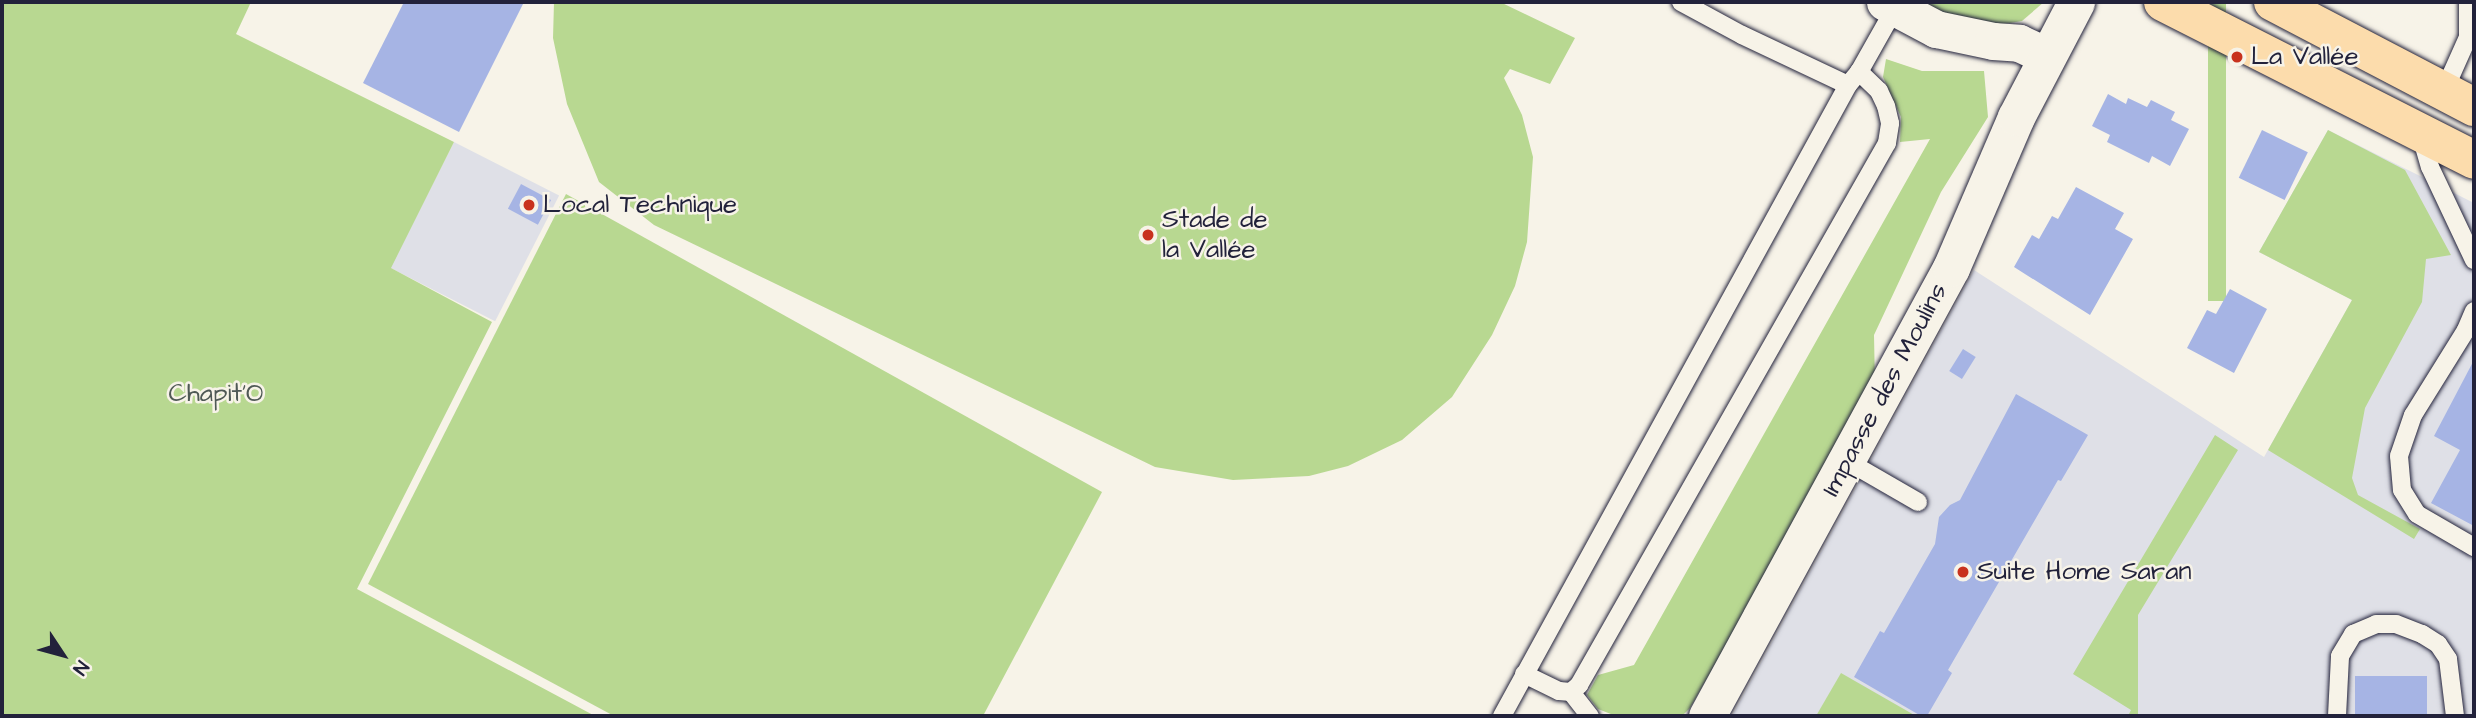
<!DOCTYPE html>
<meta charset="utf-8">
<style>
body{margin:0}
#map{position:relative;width:2476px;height:718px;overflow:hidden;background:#f7f3e8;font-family:"Architects Daughter",sans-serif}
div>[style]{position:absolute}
.built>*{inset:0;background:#dfe0e7;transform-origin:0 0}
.green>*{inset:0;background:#b8d891;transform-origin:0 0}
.building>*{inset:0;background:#a6b4e4;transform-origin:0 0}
.roads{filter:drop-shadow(0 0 2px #22223b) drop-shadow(0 0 2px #22223b)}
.lane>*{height:18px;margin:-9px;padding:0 9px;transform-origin:9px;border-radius:9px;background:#f7f3e8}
.street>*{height:37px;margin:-18.5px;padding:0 18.5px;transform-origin:18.5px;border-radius:18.5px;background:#f7f3e8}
.primary>*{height:38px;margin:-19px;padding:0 19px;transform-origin:19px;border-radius:19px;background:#fcdcac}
.dots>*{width:19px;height:19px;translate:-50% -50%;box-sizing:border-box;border:4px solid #f7f3e8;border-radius:50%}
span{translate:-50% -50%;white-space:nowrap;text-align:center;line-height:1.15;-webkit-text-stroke:5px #f7f3e8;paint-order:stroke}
.poi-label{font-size:26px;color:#22223b}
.left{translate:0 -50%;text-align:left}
.street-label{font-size:26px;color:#22223b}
.park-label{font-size:26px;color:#4f5955}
.frame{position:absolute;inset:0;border:4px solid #22223b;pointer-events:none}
.north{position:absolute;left:28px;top:620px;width:70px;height:70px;-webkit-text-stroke:5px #f7f3e8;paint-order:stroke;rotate:126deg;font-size:19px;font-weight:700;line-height:28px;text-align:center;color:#22223b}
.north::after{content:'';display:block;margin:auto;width:24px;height:32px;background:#22223b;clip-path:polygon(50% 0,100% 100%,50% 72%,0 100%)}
</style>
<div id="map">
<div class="built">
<i style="clip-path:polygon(2328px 130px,2474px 203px,2474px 716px,1732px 716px,1974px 270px,2264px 457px,2352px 300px,2259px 252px)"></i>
<i style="left:454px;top:142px;width:118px;height:141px;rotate:27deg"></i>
</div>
<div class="green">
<i style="clip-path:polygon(2px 2px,251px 2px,236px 34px,454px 142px,391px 268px,492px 322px,357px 589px,595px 716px,2px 716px)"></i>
<i style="clip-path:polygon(554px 2px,1500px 2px,1575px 38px,1550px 84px,1510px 69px,1504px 78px,1522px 115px,1533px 157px,1527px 242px,1515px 286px,1492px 335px,1452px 397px,1402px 440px,1348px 466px,1309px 476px,1233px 480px,1155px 467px,654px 225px,599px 182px,567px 104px,553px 38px)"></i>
<i style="clip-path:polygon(1915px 2px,2044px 2px,2022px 21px,1998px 25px,1967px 25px)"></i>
<i style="left:2208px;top:2px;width:18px;height:299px"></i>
<i style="clip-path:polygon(1886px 59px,1922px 71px,1984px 71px,1988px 117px,1941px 192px,1874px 335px,1875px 385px,1690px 708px,1682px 716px,1616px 716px,1598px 709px,1587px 695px,1598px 675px,1634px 665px,1930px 139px,1900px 142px,1901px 117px,1883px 77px)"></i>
<i style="clip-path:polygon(2328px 130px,2405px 170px,2451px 255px,2426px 259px,2422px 302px,2365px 408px,2352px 478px,2358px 495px,2420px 529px,2414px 539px,2268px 450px,2352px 300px,2259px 252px)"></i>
<i style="clip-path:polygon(566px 194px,1102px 492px,983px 716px,614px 716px,368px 584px)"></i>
<i style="clip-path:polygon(2215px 435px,2238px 450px,2138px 615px,2138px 716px,2128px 716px,2131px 710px,2073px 674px)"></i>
<i style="clip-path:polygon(1841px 673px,1916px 716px,1816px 716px)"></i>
</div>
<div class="building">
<i style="clip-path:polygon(404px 2px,524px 2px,459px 132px,363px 83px)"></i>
<i style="clip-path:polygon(2108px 94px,2126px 104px,2128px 98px,2147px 107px,2151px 100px,2175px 112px,2171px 120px,2189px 129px,2170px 166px,2152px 156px,2149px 163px,2107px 142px,2110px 135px,2092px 126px)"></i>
<i style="left:2262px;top:130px;width:51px;height:53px;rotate:26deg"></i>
<i style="left:521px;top:184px;width:34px;height:28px;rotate:28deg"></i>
<i style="clip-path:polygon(2076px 187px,2124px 213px,2115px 229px,2133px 239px,2090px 315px,2014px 267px,2032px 235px,2039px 239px,2052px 216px,2058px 219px)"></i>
<i style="clip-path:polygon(2230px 289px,2267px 309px,2234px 373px,2187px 348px,2207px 310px,2216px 314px)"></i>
<i style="left:1963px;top:349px;width:15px;height:26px;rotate:32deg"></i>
<i style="clip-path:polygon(2474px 360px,2474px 526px,2431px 503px,2460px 450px,2434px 436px)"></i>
<i style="clip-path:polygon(2016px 394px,2088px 435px,2061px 481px,2058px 480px,1948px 670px,1952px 673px,1927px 716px,1921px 716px,1854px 677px,1880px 631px,1884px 633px,1935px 544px,1939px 517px,1950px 505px,1960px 500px)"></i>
<i style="left:2427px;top:676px;width:40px;height:72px;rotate:90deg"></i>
</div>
<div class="roads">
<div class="lane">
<i style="left:1681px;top:2px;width:69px;rotate:28.4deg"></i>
<i style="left:1742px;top:35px;width:117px;rotate:25.3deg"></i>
<i style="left:2444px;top:91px;width:59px;rotate:-66deg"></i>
<i style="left:2468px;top:37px;width:35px;rotate:-90deg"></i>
<i style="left:2421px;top:136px;width:32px;rotate:74deg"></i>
<i style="left:2430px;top:167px;width:103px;rotate:64.7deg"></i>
<i style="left:2474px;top:311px;width:21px;rotate:113deg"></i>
<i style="left:2466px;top:330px;width:100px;rotate:121.9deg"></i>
<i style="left:2413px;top:415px;width:43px;rotate:108.9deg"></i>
<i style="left:2399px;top:456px;width:34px;rotate:85deg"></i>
<i style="left:2402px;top:490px;width:28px;rotate:58deg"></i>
<i style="left:2417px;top:514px;width:66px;rotate:30.1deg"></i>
<i style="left:1847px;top:461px;width:82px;rotate:30deg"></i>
<i style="left:1524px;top:674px;width:39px;rotate:26deg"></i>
<i style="left:1559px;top:691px;width:12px;rotate:5deg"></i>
<i style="left:1571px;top:692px;width:11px;rotate:-41deg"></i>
<i style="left:1579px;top:685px;width:623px;rotate:-60.39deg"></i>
<i style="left:1887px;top:143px;width:20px;rotate:-81deg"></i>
<i style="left:1890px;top:123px;width:17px;rotate:-103deg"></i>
<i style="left:1886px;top:106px;width:17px;rotate:-115deg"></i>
<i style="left:1879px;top:91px;width:28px;rotate:-136deg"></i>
<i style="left:1571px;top:692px;width:31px;rotate:52deg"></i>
<i style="left:1502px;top:716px;width:720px;rotate:-61.26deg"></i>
<i style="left:1848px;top:85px;width:17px;rotate:-50deg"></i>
<i style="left:1859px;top:72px;width:71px;rotate:-60.6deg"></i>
<i style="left:2337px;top:716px;width:60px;rotate:-87.1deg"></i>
<i style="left:2340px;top:656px;width:26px;rotate:-59deg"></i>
<i style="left:2353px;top:634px;width:25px;rotate:-23deg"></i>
<i style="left:2376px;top:624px;width:20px"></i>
<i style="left:2396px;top:624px;width:28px;rotate:21deg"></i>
<i style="left:2422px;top:634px;width:19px;rotate:32deg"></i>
<i style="left:2438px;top:644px;width:18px;rotate:56deg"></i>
<i style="left:2448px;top:659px;width:57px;rotate:83deg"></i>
</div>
<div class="street">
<i style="left:1885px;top:2px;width:58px;rotate:27.9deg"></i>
<i style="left:1936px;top:29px;width:58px;rotate:11.9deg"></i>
<i style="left:1993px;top:41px;width:26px;rotate:4deg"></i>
<i style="left:2019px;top:43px;width:31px;rotate:25deg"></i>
<i style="left:1707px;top:716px;width:510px;rotate:-61.43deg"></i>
<i style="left:1951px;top:268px;width:164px;rotate:-66.7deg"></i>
<i style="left:2016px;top:117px;width:130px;rotate:-62.4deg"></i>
</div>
<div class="primary">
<i style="left:2163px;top:2px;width:349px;rotate:26.9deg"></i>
<i style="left:2273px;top:2px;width:227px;rotate:27.6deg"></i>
</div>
</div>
<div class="dots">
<i style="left:2237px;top:57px;background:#c8321e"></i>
<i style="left:529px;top:205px;background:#c8321e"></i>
<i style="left:1148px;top:235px;background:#c8321e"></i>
<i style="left:1963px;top:572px;background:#c8321e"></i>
</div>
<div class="poi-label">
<span class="left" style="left:2251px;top:57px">La Vallée</span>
<span class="left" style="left:543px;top:205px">Local Technique</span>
<span class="left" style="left:1162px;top:235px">Stade de<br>la Vallée</span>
<span class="left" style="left:1977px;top:572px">Suite Home Saran</span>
</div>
<div class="street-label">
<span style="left:1885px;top:390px;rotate:-62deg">Impasse des Moulins</span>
</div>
<div class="park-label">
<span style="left:216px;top:394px">Chapit'O</span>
</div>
<div class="frame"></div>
<div class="north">N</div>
</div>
